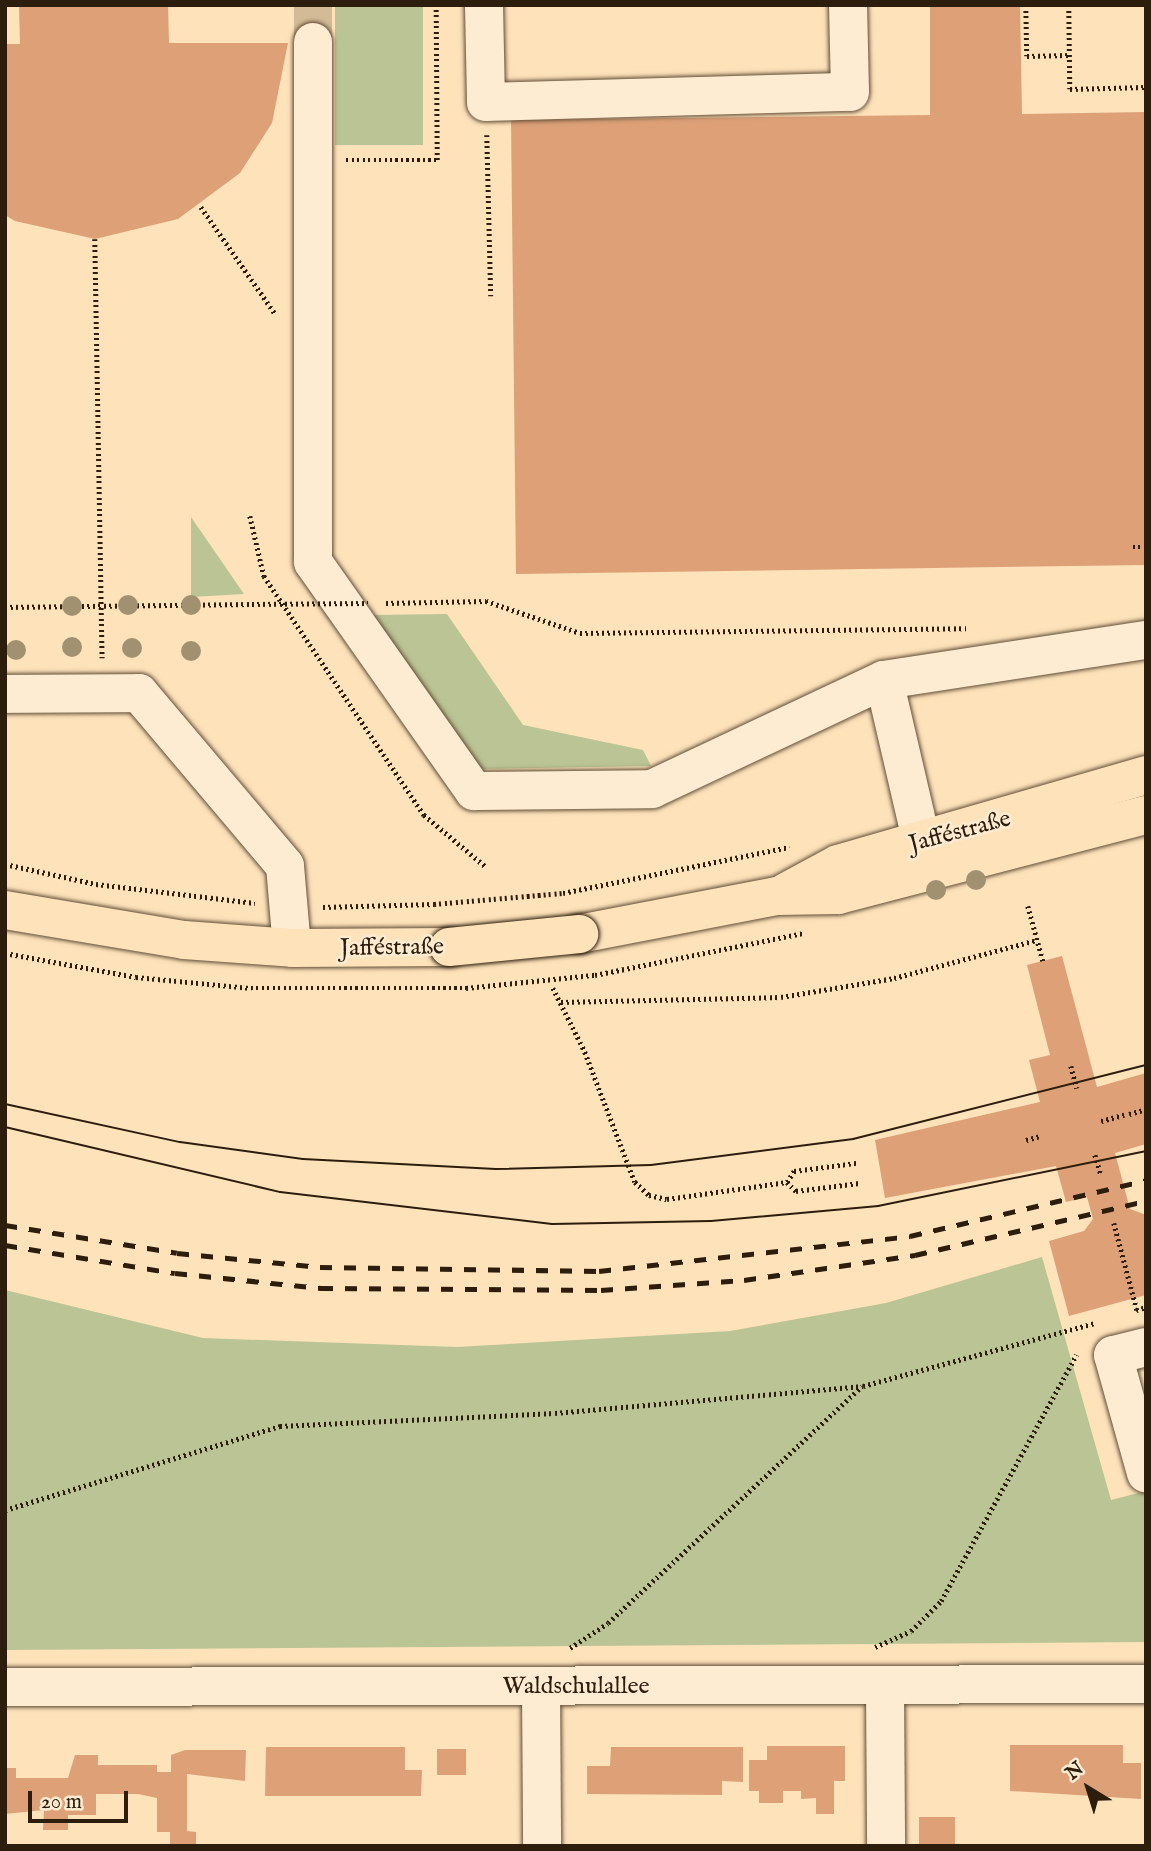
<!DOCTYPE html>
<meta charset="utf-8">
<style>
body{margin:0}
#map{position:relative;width:1151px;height:1851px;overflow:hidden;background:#fde2ba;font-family:"IM FELL English",serif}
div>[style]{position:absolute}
.green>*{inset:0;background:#bac494;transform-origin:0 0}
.building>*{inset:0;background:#dda077;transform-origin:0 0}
.minor-tunnel>*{height:38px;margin-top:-19px;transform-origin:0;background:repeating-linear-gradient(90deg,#d3bb97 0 38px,transparent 0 57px)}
.path>*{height:4.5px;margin-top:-2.25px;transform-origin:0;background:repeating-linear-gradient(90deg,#2d1d0d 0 2px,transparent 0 5.5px)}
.roads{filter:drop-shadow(0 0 2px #614e38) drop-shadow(0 0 2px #614e38)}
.minor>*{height:38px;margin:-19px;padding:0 19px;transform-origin:19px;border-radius:19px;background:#feecd2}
.major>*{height:38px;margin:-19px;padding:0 19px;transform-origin:19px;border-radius:19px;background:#fde2ba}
.tram>*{height:2px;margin:-1px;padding:0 1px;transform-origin:1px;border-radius:1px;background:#2d1d0d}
.rail>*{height:5px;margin-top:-2.5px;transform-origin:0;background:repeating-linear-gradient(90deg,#2d1d0d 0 12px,transparent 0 24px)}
.path-bridge>*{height:4.5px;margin-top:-2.25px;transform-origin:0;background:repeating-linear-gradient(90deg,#2d1d0d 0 2px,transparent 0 5.5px)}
.bridges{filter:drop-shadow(0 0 2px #2d1d0d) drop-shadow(0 0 2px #2d1d0d)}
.major-bridge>*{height:38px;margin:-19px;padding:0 19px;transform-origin:19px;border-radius:19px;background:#fde2ba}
.trees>*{width:20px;height:20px;margin:-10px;border-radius:50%;background:#a29171}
span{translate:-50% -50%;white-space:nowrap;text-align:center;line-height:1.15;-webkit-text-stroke:5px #feecd2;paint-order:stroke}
.street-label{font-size:24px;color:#2d1d0d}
.frame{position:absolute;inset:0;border:7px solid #2d1d0d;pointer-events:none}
.north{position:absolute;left:1053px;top:1753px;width:70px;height:70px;-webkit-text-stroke:5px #feecd2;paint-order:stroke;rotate:322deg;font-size:19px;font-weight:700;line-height:28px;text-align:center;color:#2d1d0d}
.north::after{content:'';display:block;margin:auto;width:24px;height:32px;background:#2d1d0d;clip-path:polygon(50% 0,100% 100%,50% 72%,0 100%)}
.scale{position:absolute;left:28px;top:1791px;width:100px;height:32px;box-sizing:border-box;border:4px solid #2d1d0d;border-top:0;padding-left:9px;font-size:21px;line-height:24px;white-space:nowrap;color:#2d1d0d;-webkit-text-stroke:5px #feecd2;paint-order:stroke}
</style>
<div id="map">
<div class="green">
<i style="left:335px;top:5px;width:88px;height:140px"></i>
<i style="clip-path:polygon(191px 517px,244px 594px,191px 597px)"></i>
<i style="clip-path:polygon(447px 614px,523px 725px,643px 750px,651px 766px,478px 769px,373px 615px)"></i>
<i style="clip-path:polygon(1042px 1257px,1111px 1500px,1146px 1491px,1146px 1642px,5px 1650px,5px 1290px,203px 1338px,457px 1347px,730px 1331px,886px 1303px)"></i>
</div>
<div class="building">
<i style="clip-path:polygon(19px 5px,168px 5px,169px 43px,288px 43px,272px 123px,240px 173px,178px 219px,95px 239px,15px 221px,5px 215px,5px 44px,20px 44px)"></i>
<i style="clip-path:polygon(930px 5px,1020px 5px,1022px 114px,1146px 112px,1146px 565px,516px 574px,511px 120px,930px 115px)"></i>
<i style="clip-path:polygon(1062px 956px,1097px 1087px,1146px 1073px,1146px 1144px,1115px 1153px,1130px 1209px,1146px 1215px,1146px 1295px,1069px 1316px,1049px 1241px,1084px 1231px,1093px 1219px,1087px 1197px,1066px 1202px,1056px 1166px,885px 1198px,875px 1140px,1040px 1102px,1029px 1060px,1050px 1055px,1027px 965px)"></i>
<i style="clip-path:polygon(1010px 1745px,1123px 1745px,1123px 1763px,1141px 1763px,1141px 1799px,1010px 1791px)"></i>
<i style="clip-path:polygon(767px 1746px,845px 1746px,845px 1781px,834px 1781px,834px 1814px,816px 1814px,816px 1798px,801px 1799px,801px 1791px,783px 1791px,783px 1803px,759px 1803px,759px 1791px,749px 1791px,749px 1760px,767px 1760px)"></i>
<i style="clip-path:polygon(266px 1747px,405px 1747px,405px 1770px,422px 1770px,421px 1796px,265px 1796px)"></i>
<i style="clip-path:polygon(611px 1747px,743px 1747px,743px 1782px,722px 1781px,722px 1795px,587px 1794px,587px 1766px,610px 1766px)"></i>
<i style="left:437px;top:1749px;width:29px;height:26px"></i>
<i style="clip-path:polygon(185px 1750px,246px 1750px,245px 1781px,187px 1774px,187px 1831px,196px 1832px,196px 1846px,170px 1846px,170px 1832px,157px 1832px,157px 1798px,138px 1794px,96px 1794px,96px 1815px,68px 1815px,68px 1830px,43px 1830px,44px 1810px,5px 1814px,5px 1768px,16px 1768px,16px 1778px,68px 1778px,75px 1755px,98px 1755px,98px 1765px,157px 1765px,157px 1772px,171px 1772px,171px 1755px)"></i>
<i style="left:955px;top:1817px;width:29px;height:36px;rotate:90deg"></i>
</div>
<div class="minor-tunnel">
<i style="left:313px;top:42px;width:37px;rotate:-90deg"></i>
</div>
<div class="path">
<i style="left:1026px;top:5px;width:51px;rotate:88.9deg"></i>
<i style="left:1027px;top:56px;width:43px;rotate:-1.3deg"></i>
<i style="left:1069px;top:5px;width:84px;rotate:89.3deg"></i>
<i style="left:1070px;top:89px;width:76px;rotate:-1.5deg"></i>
<i style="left:487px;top:135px;width:161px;rotate:88.6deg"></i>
<i style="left:346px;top:160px;width:91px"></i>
<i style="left:437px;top:160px;width:155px;rotate:-90.4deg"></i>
<i style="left:201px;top:207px;width:131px;rotate:55.2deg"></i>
<i style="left:95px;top:239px;width:419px;rotate:89deg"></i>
<i style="left:250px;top:516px;width:62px;rotate:76.9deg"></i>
<i style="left:264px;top:576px;width:288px;rotate:56.2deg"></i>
<i style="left:424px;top:815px;width:80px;rotate:39.9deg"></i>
<i style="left:1133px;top:547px;width:13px"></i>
<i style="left:386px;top:603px;width:100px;rotate:-1.1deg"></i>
<i style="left:486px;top:601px;width:99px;rotate:18.8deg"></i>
<i style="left:580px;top:633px;width:386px;rotate:-0.7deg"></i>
<i style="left:5px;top:607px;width:247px;rotate:-0.7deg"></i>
<i style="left:5px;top:864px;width:93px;rotate:12.4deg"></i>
<i style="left:96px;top:884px;width:160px;rotate:6.8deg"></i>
<i style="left:563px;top:893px;width:231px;rotate:-11.5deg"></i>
<i style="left:1028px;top:906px;width:57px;rotate:74.7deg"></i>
<i style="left:323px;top:907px;width:111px;rotate:-1.5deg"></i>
<i style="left:5px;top:953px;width:133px;rotate:10.4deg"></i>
<i style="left:136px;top:977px;width:116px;rotate:5.5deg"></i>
<i style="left:251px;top:988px;width:215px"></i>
<i style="left:595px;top:975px;width:212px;rotate:-11.4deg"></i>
<i style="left:553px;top:988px;width:72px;rotate:63.4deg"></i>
<i style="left:561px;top:1002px;width:220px;rotate:-1.3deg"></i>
<i style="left:781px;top:997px;width:115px;rotate:-9.5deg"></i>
<i style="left:894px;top:978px;width:148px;rotate:-14.9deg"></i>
<i style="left:1071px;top:1066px;width:23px;rotate:75deg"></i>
<i style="left:1129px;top:1114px;width:18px;rotate:-16deg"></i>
<i style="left:1101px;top:1121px;width:24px;rotate:-15deg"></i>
<i style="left:1026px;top:1140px;width:15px;rotate:-16deg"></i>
<i style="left:1095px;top:1155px;width:21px;rotate:73deg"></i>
<i style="left:794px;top:1171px;width:63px;rotate:-7.4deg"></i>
<i style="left:787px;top:1182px;width:13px;rotate:45deg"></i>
<i style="left:796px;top:1191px;width:64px;rotate:-7.2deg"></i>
<i style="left:1114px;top:1223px;width:90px;rotate:75.2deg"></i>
<i style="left:1136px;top:1310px;width:10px;rotate:-17deg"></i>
<i style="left:5px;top:1510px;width:288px;rotate:-17deg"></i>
<i style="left:280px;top:1426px;width:275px;rotate:-2.7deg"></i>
<i style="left:555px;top:1413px;width:309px;rotate:-5deg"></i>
<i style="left:863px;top:1386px;width:240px;rotate:-15.2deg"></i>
<i style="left:875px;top:1647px;width:39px;rotate:-24deg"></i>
<i style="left:911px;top:1631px;width:42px;rotate:-45deg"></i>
<i style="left:941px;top:1601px;width:281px;rotate:-61.2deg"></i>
<i style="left:570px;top:1648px;width:45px;rotate:-33.3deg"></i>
<i style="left:608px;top:1623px;width:347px;rotate:-43deg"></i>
</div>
<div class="roads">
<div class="minor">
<i style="left:484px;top:5px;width:97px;rotate:88.8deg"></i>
<i style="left:486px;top:102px;width:364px;rotate:-1.6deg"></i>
<i style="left:850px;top:92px;width:87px;rotate:-91.3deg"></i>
<i style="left:313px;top:42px;width:520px;rotate:90deg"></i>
<i style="left:313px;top:562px;width:280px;rotate:54.9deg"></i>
<i style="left:474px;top:791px;width:178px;rotate:-0.6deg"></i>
<i style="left:652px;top:789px;width:256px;rotate:-25.2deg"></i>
<i style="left:884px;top:680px;width:167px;rotate:76.9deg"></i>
<i style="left:884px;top:680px;width:265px;rotate:-8.7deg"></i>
<i style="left:5px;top:694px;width:134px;rotate:-0.4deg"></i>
<i style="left:139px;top:693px;width:226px;rotate:49.8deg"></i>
<i style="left:285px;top:866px;width:82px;rotate:85.1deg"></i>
<i style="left:1146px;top:1347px;width:34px;rotate:166deg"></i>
<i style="left:1113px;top:1355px;width:123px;rotate:74.4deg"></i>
<i style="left:5px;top:1687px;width:1141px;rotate:-0.15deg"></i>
<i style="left:541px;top:1687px;width:159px;rotate:89.6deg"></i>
<i style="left:885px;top:1688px;width:158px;rotate:89.6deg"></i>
</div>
<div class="major">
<i style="left:786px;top:892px;width:59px;rotate:-28.3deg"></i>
<i style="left:838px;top:864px;width:321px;rotate:-16.1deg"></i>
<i style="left:5px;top:910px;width:181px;rotate:9.5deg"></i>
<i style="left:184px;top:940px;width:108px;rotate:4.2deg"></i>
<i style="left:292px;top:948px;width:157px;rotate:-0.4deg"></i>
<i style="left:579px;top:934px;width:202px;rotate:-10.9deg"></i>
<i style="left:777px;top:896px;width:61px;rotate:-0.9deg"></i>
<i style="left:838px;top:895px;width:318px;rotate:-14.6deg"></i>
</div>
</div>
<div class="tram">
<i style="left:5px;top:1104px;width:179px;rotate:12.3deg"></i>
<i style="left:180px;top:1142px;width:124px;rotate:7.9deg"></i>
<i style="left:303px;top:1159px;width:193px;rotate:3deg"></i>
<i style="left:496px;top:1169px;width:155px;rotate:-1.5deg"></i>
<i style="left:651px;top:1165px;width:204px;rotate:-7.3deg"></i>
<i style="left:853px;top:1139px;width:302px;rotate:-14.2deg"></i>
<i style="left:5px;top:1127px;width:283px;rotate:13.3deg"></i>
<i style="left:280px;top:1192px;width:274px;rotate:6.7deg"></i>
<i style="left:552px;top:1224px;width:159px;rotate:-1.1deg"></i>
<i style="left:711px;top:1221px;width:168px;rotate:-5.1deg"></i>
<i style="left:878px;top:1206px;width:274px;rotate:-11.6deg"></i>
</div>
<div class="rail">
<i style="left:5px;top:1225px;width:174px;rotate:9.2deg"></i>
<i style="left:177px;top:1253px;width:144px;rotate:5.6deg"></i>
<i style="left:320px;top:1267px;width:279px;rotate:0.8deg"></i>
<i style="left:599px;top:1271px;width:313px;rotate:-6.4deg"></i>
<i style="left:910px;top:1236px;width:243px;rotate:-13.3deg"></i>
<i style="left:5px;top:1245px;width:172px;rotate:9.4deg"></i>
<i style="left:175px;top:1273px;width:147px;rotate:5.9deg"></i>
<i style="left:321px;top:1288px;width:280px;rotate:0.4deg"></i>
<i style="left:601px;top:1290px;width:143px;rotate:-4deg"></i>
<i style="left:744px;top:1280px;width:173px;rotate:-8.3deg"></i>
<i style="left:915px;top:1255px;width:237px;rotate:-13.2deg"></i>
</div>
<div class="path-bridge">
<i style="left:252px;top:604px;width:116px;rotate:-0.5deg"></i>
<i style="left:434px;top:904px;width:129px;rotate:-4.9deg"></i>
<i style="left:466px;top:988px;width:130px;rotate:-5.8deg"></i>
<i style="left:585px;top:1052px;width:139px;rotate:69deg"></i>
<i style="left:635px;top:1182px;width:19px;rotate:43deg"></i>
<i style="left:649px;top:1195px;width:18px;rotate:13deg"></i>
<i style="left:667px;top:1199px;width:121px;rotate:-8.1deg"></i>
<i style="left:787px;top:1182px;width:13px;rotate:-58deg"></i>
</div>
<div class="bridges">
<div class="major-bridge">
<i style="left:449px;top:947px;width:131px;rotate:-5.7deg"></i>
</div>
</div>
<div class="trees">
<i style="left:128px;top:605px"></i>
<i style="left:191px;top:605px"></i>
<i style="left:72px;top:606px"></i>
<i style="left:72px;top:647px"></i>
<i style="left:132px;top:648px"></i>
<i style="left:16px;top:650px"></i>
<i style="left:191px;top:651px"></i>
<i style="left:976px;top:880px"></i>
<i style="left:936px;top:890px"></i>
</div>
<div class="street-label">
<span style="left:960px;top:832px;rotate:-15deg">Jafféstraße</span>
<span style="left:392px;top:948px;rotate:-1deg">Jafféstraße</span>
<span style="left:576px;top:1687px">Waldschulallee</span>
</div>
<div class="frame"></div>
<div class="north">N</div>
<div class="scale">20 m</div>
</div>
